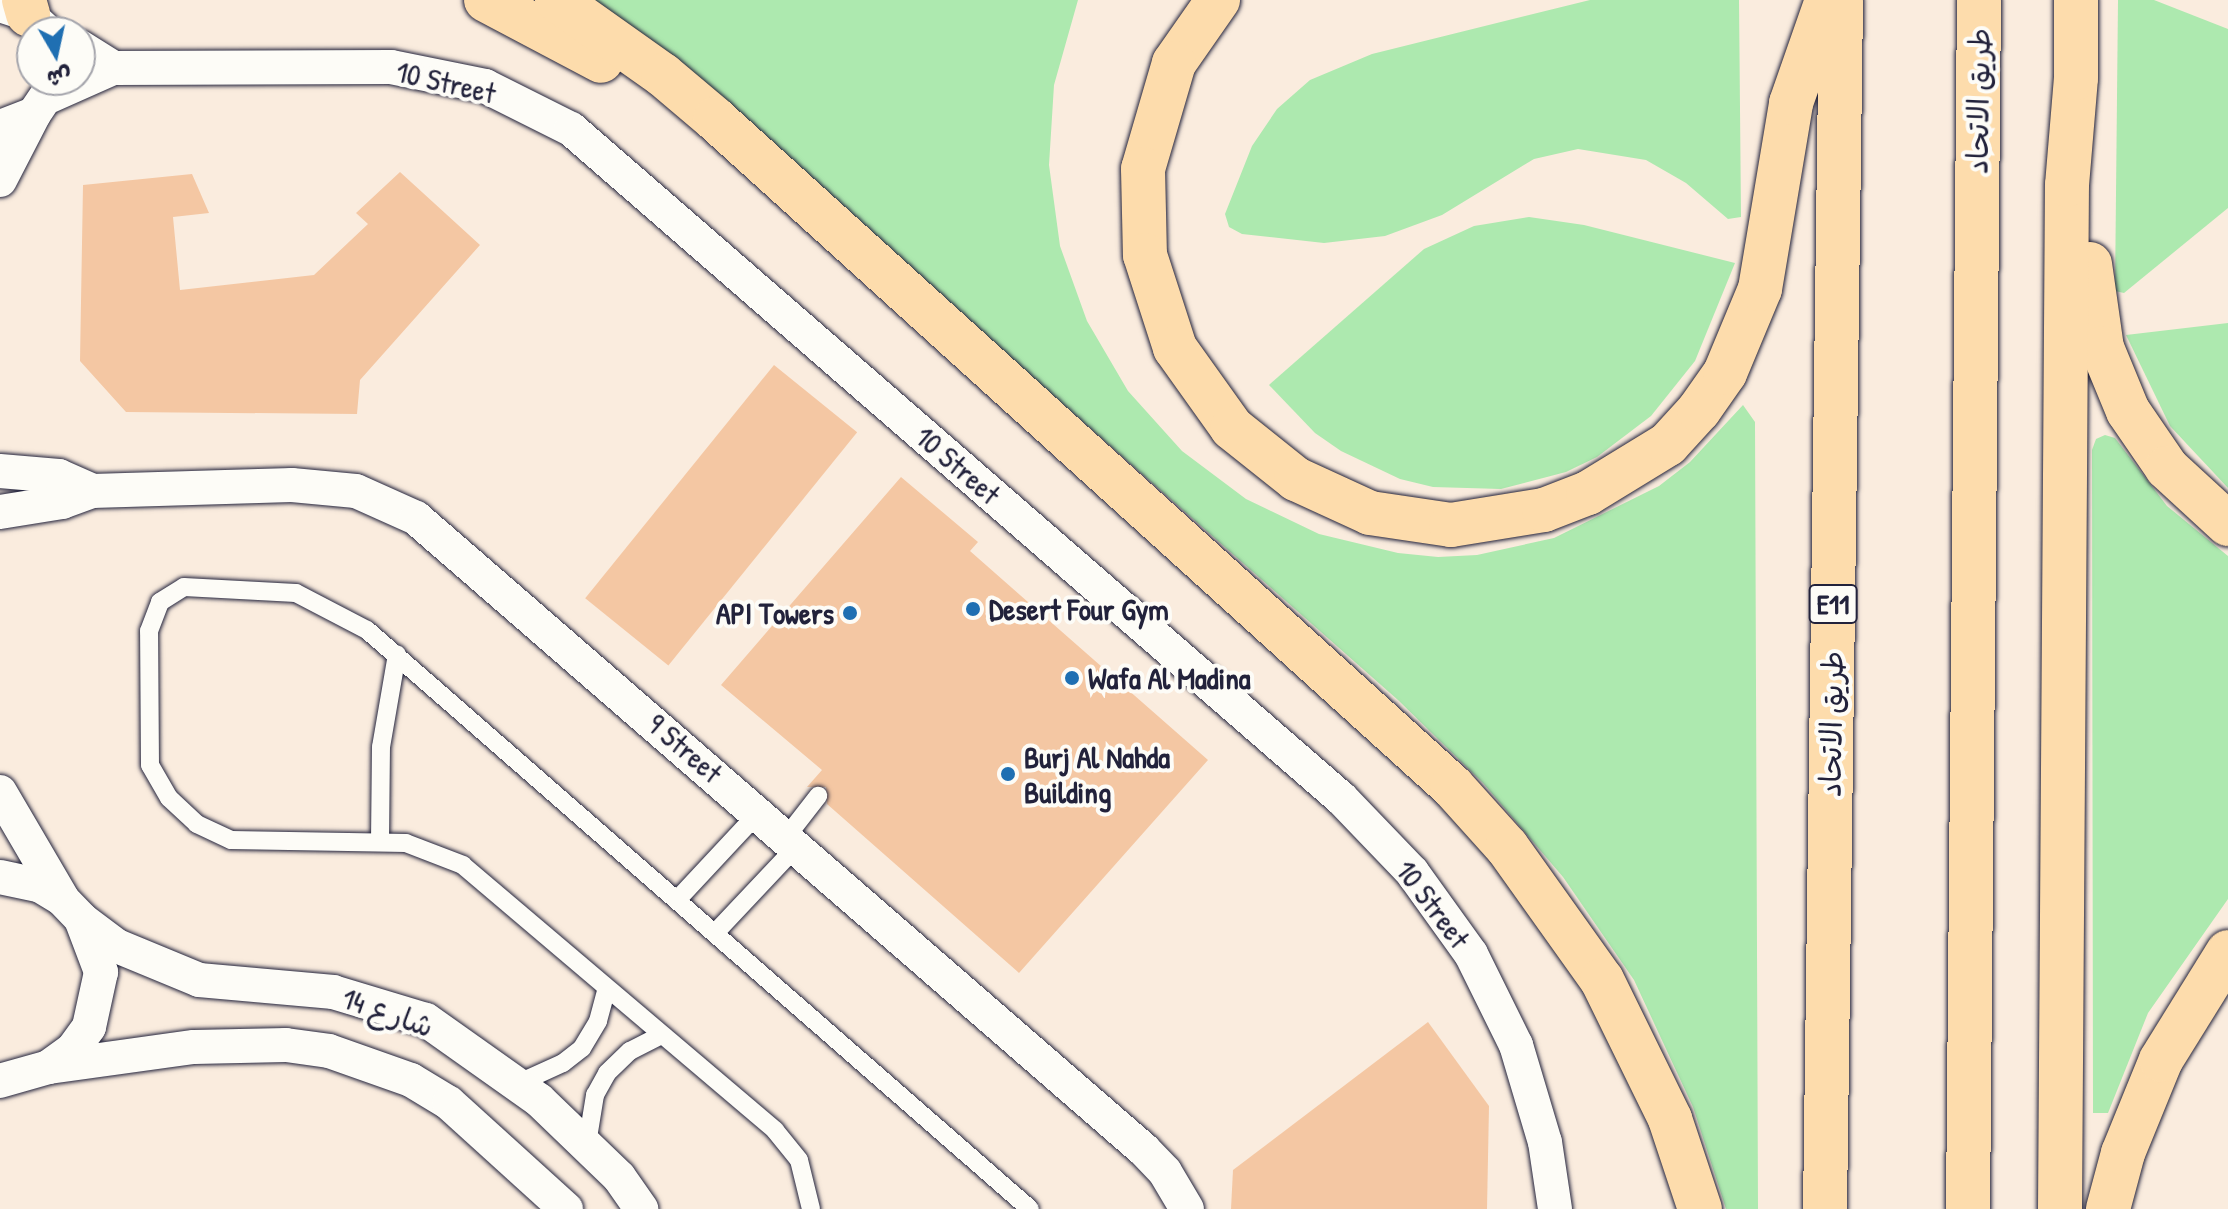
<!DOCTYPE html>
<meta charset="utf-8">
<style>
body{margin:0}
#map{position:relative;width:2228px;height:1209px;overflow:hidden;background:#faecde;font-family:"Patrick Hand","Playpen Sans Arabic",sans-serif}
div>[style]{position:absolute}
.green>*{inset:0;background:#ade9af}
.building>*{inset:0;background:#f4c7a3;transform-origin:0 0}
.roads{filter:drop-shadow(0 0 2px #22223b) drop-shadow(0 0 2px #22223b)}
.lane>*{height:18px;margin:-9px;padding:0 9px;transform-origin:9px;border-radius:9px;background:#fdfcf7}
.street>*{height:34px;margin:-17px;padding:0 17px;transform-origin:17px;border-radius:17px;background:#fdfcf7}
.highway>*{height:44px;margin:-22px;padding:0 22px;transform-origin:22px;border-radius:22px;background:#fddcac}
.dots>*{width:22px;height:22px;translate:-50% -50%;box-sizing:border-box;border:4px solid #fdfcf7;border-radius:50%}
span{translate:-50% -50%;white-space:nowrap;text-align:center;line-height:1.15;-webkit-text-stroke:8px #fdfcf7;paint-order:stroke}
.shield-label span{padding:2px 6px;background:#fdfcf7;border:2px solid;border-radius:6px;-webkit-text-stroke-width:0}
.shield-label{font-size:28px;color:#22223b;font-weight:700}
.street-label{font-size:30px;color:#22223b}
.poi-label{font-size:30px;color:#22223b;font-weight:700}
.left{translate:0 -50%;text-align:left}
.right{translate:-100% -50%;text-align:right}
.north{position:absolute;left:16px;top:16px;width:80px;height:80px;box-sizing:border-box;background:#fdfcf7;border:2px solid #a5a5ac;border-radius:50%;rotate:171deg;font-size:22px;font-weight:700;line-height:32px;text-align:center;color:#22223b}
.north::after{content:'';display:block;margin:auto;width:28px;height:36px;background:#1f6fb2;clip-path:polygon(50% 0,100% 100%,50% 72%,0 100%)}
</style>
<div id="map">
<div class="green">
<i style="clip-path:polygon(592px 0,1078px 0,1054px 85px,1049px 165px,1060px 246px,1087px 321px,1128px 391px,1182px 451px,1246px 499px,1319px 534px,1398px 553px,1438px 557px,1477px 555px,1554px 538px,1659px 486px,1690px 462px,1743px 405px,1755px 422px,1758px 1209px,1726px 1209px,1693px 1107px,1634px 980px,1563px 877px,1483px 783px,1398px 700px,714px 96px)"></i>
<i style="clip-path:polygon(1590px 0,1739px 0,1741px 217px,1728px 219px,1686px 183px,1646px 160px,1578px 149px,1534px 159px,1442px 215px,1385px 236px,1324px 243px,1242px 234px,1229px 227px,1225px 214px,1252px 146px,1277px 109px,1310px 80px,1372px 54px)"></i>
<i style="clip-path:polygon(2118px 0,2154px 0,2228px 29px,2228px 208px,2124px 293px,2115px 291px)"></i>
<i style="clip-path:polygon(1529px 217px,1584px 225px,1735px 263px,1695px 361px,1651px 416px,1597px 457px,1566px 472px,1501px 489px,1433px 487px,1400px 479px,1341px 451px,1315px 433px,1269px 385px,1424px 249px,1474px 226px)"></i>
<i style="clip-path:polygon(2228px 323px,2228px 488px,2170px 426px,2126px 335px)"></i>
<i style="clip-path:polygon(2105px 435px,2115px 438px,2167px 506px,2228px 556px,2228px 899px,2148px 1013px,2108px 1113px,2093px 1113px,2092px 450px,2096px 439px)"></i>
</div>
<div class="building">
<i style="clip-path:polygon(400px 172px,480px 245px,360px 380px,357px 414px,126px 412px,80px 361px,83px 185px,192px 174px,209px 213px,173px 217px,180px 290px,314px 275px,368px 224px,356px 213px)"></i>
<i style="left:774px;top:365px;width:107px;height:300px;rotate:39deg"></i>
<i style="clip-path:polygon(901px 477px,978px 542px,970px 551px,1208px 760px,1019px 973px,827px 804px,826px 787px,807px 787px,822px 770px,721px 685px)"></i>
<i style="clip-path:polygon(1428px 1022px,1489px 1106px,1487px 1209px,1231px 1209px,1233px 1170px)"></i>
</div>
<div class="roads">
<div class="lane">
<i style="left:787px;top:836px;width:51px;rotate:-52.2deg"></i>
<i style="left:380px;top:841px;width:94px;rotate:-89.4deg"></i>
<i style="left:381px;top:747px;width:94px;rotate:-80.2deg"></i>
<i style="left:677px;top:900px;width:120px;rotate:-47deg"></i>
<i style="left:715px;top:933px;width:120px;rotate:-46.7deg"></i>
<i style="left:519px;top:1083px;width:48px;rotate:-24.4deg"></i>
<i style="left:563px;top:1063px;width:24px;rotate:-38deg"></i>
<i style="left:582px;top:1048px;width:31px;rotate:-59deg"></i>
<i style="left:598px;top:1021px;width:31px;rotate:-75deg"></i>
<i style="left:587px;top:1144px;width:50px;rotate:-80.7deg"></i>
<i style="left:595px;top:1095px;width:25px;rotate:-61deg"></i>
<i style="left:607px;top:1073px;width:32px;rotate:-44deg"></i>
<i style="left:630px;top:1051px;width:33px;rotate:-27deg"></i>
<i style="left:811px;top:1209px;width:50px;rotate:-103.8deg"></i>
<i style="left:799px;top:1160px;width:38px;rotate:-129deg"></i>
<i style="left:775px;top:1130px;width:409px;rotate:-139.7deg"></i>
<i style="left:463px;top:865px;width:61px;rotate:-158.9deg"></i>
<i style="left:406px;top:843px;width:175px;rotate:-179deg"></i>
<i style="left:231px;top:840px;width:38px;rotate:-155deg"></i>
<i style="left:197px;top:824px;width:38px;rotate:-137deg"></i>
<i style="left:169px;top:798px;width:38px;rotate:-120deg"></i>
<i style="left:150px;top:765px;width:134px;rotate:-90.4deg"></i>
<i style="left:149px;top:631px;width:31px;rotate:-69deg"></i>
<i style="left:160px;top:602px;width:28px;rotate:-32deg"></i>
<i style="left:184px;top:587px;width:112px;rotate:3.1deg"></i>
<i style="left:296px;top:593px;width:80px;rotate:27.5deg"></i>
<i style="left:367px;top:630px;width:880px;rotate:41.13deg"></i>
</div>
<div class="street">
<i style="left:0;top:5px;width:29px;rotate:18deg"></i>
<i style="left:28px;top:14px;width:26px;rotate:43deg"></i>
<i style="left:80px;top:47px;width:39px;rotate:32deg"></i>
<i style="left:113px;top:68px;width:278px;rotate:-0.2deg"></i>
<i style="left:391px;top:67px;width:96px;rotate:11.4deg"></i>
<i style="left:485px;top:86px;width:96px;rotate:26.6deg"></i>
<i style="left:571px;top:129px;width:1020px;rotate:40.99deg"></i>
<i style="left:1341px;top:798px;width:103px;rotate:46.2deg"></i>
<i style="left:1412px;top:872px;width:101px;rotate:54.3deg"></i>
<i style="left:1471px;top:954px;width:102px;rotate:63.7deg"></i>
<i style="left:1516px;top:1045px;width:101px;rotate:73.4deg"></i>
<i style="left:1545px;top:1142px;width:68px;rotate:81.5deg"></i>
<i style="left:50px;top:96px;width:69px;rotate:-24deg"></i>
<i style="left:0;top:127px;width:36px;rotate:-21deg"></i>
<i style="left:34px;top:114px;width:41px;rotate:-55.9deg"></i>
<i style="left:0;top:180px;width:74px;rotate:-62.7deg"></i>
<i style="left:0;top:471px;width:59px;rotate:4.8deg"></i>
<i style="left:59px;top:476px;width:36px;rotate:24deg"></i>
<i style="left:0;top:512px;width:63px;rotate:-9.2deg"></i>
<i style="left:62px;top:502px;width:32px;rotate:-20deg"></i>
<i style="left:92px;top:491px;width:200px;rotate:-1.7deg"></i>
<i style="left:292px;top:485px;width:64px;rotate:5.4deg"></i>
<i style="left:356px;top:491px;width:66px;rotate:24.2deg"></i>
<i style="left:416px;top:518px;width:964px;rotate:40.96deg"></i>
<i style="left:1144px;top:1150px;width:30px;rotate:46deg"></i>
<i style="left:1165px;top:1172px;width:43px;rotate:59.3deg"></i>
<i style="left:0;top:792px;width:123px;rotate:59.7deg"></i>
<i style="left:0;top:877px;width:40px;rotate:12deg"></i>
<i style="left:39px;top:885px;width:27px;rotate:31deg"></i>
<i style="left:62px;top:899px;width:28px;rotate:46deg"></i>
<i style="left:81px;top:919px;width:57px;rotate:69.3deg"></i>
<i style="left:101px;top:972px;width:56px;rotate:102.3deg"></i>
<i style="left:89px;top:1027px;width:29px;rotate:126deg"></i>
<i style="left:72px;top:1050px;width:29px;rotate:144deg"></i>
<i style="left:49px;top:1067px;width:51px;rotate:164.1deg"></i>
<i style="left:81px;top:919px;width:45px;rotate:36.9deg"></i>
<i style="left:117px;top:946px;width:89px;rotate:22.5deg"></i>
<i style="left:199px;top:980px;width:135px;rotate:5.1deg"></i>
<i style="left:333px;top:992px;width:97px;rotate:16.8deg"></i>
<i style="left:426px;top:1020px;width:138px;rotate:35.3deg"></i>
<i style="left:539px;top:1100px;width:111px;rotate:43.9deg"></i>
<i style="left:619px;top:1177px;width:39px;rotate:55deg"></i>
<i style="left:49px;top:1067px;width:146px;rotate:-7.9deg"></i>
<i style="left:194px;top:1047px;width:92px;rotate:-1.2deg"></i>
<i style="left:286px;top:1045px;width:43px;rotate:7.9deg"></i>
<i style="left:329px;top:1051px;width:87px;rotate:19.5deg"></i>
<i style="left:411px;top:1080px;width:44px;rotate:31.2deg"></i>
<i style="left:449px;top:1103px;width:158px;rotate:42.2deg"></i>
</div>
<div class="highway">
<i style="left:24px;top:0;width:15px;rotate:74deg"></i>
<i style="left:486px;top:0;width:130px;rotate:27.9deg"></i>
<i style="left:557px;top:0;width:130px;rotate:35.3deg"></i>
<i style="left:663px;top:75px;width:68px;rotate:40.2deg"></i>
<i style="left:715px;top:119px;width:994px;rotate:42.15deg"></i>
<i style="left:1452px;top:786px;width:82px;rotate:48deg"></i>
<i style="left:1507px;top:847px;width:163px;rotate:54.5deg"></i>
<i style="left:1602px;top:980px;width:155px;rotate:63.9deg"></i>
<i style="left:1670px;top:1119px;width:95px;rotate:71.6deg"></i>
<i style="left:1218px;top:0;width:77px;rotate:124.9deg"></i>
<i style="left:1174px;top:63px;width:110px;rotate:106.3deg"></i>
<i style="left:1143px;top:169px;width:86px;rotate:88.7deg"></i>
<i style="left:1145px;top:255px;width:98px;rotate:72.1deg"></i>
<i style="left:1175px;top:348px;width:98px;rotate:54.5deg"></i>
<i style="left:1232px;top:428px;width:82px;rotate:38.6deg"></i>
<i style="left:1296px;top:479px;width:81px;rotate:24.7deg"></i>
<i style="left:1370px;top:513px;width:82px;rotate:8.4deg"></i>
<i style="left:1451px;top:525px;width:94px;rotate:-9.2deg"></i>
<i style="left:1544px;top:510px;width:47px;rotate:-21.1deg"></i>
<i style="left:1588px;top:493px;width:94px;rotate:-31.5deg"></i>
<i style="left:1668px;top:444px;width:46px;rotate:-47.6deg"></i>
<i style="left:1699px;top:410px;width:45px;rotate:-54.9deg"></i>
<i style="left:1725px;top:373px;width:91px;rotate:-67.4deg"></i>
<i style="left:1760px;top:289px;width:189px;rotate:-80.5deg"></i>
<i style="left:1791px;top:103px;width:109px;rotate:-70.7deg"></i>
<i style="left:2090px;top:264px;width:85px;rotate:81.9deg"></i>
<i style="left:2102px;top:348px;width:68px;rotate:67.6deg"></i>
<i style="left:2128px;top:411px;width:69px;rotate:55.6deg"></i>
<i style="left:2167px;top:468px;width:83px;rotate:42.6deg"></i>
<i style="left:1825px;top:1209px;width:1209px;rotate:-89.24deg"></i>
<i style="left:1968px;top:1209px;width:1209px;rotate:-89.48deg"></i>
<i style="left:2060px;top:1209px;width:1024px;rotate:-89.61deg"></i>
<i style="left:2067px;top:185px;width:107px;rotate:-85.2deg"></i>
<i style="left:2076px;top:78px;width:78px;rotate:-90deg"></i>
<i style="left:2108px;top:1209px;width:58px;rotate:-75deg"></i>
<i style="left:2123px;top:1153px;width:100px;rotate:-67.8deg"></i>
<i style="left:2161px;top:1060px;width:127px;rotate:-58.2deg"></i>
</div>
</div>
<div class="dots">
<i style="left:973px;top:609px;background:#1f6fb2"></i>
<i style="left:850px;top:613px;background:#1f6fb2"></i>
<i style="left:1072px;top:678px;background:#1f6fb2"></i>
<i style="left:1008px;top:774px;background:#1f6fb2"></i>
</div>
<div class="shield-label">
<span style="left:1833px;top:604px">E11</span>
</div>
<div class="street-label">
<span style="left:446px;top:82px;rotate:13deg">10 Street</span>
<span style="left:1978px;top:101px;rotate:-89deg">طريق الاتحاد</span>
<span style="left:958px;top:465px;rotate:41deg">10 Street</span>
<span style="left:1831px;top:724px;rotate:-89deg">طريق الاتحاد</span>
<span style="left:685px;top:748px;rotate:41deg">9 Street</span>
<span style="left:1433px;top:904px;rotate:53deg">10 Street</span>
<span style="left:388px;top:1012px;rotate:19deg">شارع 14</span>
</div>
<div class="poi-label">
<span class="left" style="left:989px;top:609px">Desert Four Gym</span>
<span class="right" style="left:834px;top:613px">API Towers</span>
<span class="left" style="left:1088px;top:678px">Wafa Al Madina</span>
<span class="left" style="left:1024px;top:774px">Burj Al Nahda<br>Building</span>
</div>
<div class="north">ش</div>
</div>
